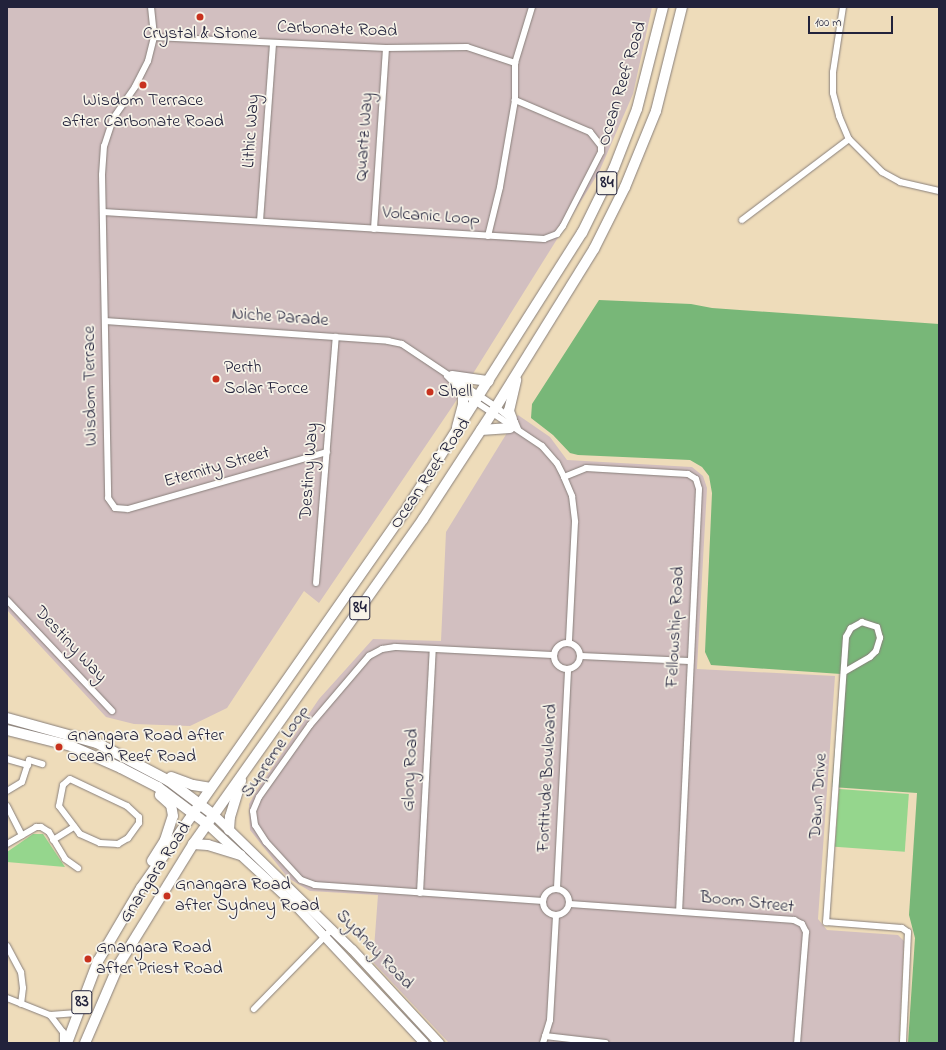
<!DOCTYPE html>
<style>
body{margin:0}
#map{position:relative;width:946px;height:1050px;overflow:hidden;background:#eedcba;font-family:"Indie Flower",sans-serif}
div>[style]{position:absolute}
.industrial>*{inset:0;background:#d2bfc0}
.green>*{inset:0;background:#95d68d;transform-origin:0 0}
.forest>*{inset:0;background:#78b778}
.roads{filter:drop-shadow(0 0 1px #887f7a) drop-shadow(0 0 1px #887f7a)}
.street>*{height:6px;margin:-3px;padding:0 3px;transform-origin:3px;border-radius:3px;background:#fff}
.street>.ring{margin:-3px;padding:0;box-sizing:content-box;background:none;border:6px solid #fff;border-radius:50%}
.secondary>*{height:9px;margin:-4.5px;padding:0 4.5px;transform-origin:4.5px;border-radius:4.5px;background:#fff}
.primary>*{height:10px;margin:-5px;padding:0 5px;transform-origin:5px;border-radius:5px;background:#fff}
.dots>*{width:11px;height:11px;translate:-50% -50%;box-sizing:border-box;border:2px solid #f7f3e8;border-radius:50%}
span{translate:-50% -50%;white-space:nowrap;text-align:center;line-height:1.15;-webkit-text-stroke:3.5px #f7f3e8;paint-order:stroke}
.shield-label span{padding:1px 3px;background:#f7f3e8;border:1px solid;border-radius:3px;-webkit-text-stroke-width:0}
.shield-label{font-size:17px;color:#22223b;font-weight:700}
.street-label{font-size:18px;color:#22223b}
.poi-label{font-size:18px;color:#22223b}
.left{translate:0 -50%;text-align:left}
.frame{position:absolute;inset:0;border:8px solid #22223b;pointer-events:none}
.scale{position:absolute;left:808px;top:16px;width:85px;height:18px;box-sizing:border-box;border:2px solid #22223b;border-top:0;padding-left:5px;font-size:12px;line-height:14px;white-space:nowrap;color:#22223b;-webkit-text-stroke:3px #f7f3e8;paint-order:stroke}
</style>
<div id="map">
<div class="industrial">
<i style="clip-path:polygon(7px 7px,652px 7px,633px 94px,599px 172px,454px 404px,319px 603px,304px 591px,227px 708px,190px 726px,134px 724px,106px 717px,7px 610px)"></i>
<i style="clip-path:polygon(518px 415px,550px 437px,567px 460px,692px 467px,703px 476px,707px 488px,697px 669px,835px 676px,818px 919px,827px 930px,898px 935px,904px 941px,899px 1043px,449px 1043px,373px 962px,378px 895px,310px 891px,288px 878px,250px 830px,249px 804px,257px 790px,319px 699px,373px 639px,441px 641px,446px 532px)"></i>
</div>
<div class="green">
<i style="left:839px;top:789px;width:70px;height:58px;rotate:4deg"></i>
<i style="clip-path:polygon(33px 834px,43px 834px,65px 867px,7px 862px,7px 852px)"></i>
</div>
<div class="forest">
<i style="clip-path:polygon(599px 300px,691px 304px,712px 308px,939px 324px,939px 1043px,908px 1043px,915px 938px,909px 915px,917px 793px,832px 787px,841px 674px,711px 665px,705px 652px,712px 493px,709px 476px,702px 467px,690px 460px,578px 455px,570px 453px,553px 435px,531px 418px,532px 404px)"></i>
</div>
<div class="roads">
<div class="street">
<i style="left:151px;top:7px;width:30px;rotate:84deg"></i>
<i style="left:154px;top:37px;width:25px;rotate:104deg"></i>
<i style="left:148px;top:61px;width:29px;rotate:117deg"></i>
<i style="left:135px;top:87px;width:39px;rotate:125deg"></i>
<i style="left:113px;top:119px;width:28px;rotate:108deg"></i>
<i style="left:104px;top:146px;width:29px;rotate:94deg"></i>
<i style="left:102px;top:175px;width:323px;rotate:88.9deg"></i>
<i style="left:108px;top:498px;width:12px;rotate:55deg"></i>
<i style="left:115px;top:508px;width:13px;rotate:4deg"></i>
<i style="left:128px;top:509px;width:207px;rotate:-16deg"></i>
<i style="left:843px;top:7px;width:66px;rotate:98.7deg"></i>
<i style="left:833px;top:72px;width:21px;rotate:90deg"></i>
<i style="left:833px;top:93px;width:24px;rotate:75deg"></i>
<i style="left:839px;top:116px;width:25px;rotate:67deg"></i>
<i style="left:849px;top:139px;width:47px;rotate:45deg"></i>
<i style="left:882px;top:172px;width:21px;rotate:29deg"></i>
<i style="left:900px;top:182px;width:40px;rotate:13deg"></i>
<i style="left:154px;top:37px;width:232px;rotate:2.7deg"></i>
<i style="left:386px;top:48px;width:81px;rotate:-0.7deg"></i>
<i style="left:467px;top:47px;width:51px;rotate:18.4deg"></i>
<i style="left:103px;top:212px;width:442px;rotate:3.5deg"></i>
<i style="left:544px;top:239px;width:14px;rotate:-21deg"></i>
<i style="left:557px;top:234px;width:10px;rotate:-53deg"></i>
<i style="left:563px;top:226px;width:83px;rotate:-62.8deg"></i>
<i style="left:601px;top:152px;width:6px;rotate:-90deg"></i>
<i style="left:601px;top:146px;width:18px;rotate:-128deg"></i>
<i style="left:590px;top:132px;width:82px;rotate:-156.9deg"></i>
<i style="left:742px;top:220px;width:134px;rotate:-37.1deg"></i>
<i style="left:260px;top:221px;width:178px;rotate:-85.8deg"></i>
<i style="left:374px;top:229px;width:181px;rotate:-86.2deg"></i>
<i style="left:488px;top:236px;width:50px;rotate:-76.2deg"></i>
<i style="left:500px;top:187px;width:88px;rotate:-80.2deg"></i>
<i style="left:515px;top:100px;width:37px;rotate:-90deg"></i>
<i style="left:515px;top:63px;width:59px;rotate:-73.1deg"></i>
<i style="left:105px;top:321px;width:284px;rotate:4deg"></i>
<i style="left:388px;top:341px;width:14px;rotate:12deg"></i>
<i style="left:402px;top:344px;width:113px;rotate:33.8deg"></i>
<i style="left:496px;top:407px;width:24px;rotate:38deg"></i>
<i style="left:515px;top:422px;width:8px;rotate:67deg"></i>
<i style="left:447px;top:376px;width:28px;rotate:45deg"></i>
<i style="left:467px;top:396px;width:90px;rotate:33.7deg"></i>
<i style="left:542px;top:446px;width:23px;rotate:49deg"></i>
<i style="left:557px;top:463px;width:16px;rotate:63deg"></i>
<i style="left:564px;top:477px;width:21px;rotate:67deg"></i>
<i style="left:572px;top:496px;width:26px;rotate:83deg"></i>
<i style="left:575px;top:522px;width:120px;rotate:92.9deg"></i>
<i style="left:564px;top:477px;width:24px;rotate:-22deg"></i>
<i style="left:586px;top:468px;width:102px;rotate:3.4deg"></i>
<i style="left:688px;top:474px;width:9px;rotate:32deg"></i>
<i style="left:696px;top:479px;width:10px;rotate:73deg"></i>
<i style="left:699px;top:489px;width:422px;rotate:92.7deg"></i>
<i style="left:316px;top:583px;width:247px;rotate:-85.4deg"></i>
<i style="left:7px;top:600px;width:153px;rotate:46.6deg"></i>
<i class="ring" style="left:554px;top:643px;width:20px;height:20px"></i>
<i style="left:581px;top:656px;width:108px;rotate:2.7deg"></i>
<i style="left:844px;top:672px;width:30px;rotate:-30deg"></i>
<i style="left:870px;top:657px;width:8px;rotate:-45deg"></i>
<i style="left:876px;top:651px;width:14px;rotate:-73deg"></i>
<i style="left:880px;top:638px;width:11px;rotate:-105deg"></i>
<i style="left:877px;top:627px;width:16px;rotate:-162deg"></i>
<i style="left:862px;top:622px;width:13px;rotate:151deg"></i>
<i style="left:851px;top:628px;width:10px;rotate:119deg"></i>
<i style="left:846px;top:637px;width:286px;rotate:94deg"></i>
<i style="left:826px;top:922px;width:76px;rotate:4.5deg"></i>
<i style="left:902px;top:928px;width:7px;rotate:34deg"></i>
<i style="left:908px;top:932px;width:111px;rotate:92.6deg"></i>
<i style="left:7px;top:759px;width:22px;rotate:16deg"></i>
<i style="left:70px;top:779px;width:63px;rotate:25.3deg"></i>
<i style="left:127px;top:806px;width:16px;rotate:43deg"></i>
<i style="left:139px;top:817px;width:6px;rotate:90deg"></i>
<i style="left:139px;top:823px;width:19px;rotate:126deg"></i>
<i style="left:128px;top:838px;width:12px;rotate:149deg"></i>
<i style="left:118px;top:844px;width:18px;rotate:-177deg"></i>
<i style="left:100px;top:843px;width:22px;rotate:-156deg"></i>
<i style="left:80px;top:834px;width:35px;rotate:-127deg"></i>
<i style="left:59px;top:806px;width:21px;rotate:-79deg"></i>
<i style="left:63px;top:785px;width:9px;rotate:-41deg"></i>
<i style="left:7px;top:791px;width:17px;rotate:-31deg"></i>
<i style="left:22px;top:782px;width:23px;rotate:-72deg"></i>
<i style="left:29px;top:760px;width:14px;rotate:17deg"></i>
<i style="left:7px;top:806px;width:33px;rotate:63deg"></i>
<i style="left:53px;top:840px;width:25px;rotate:-32deg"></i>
<i style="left:7px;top:844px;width:34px;rotate:-30deg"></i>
<i style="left:36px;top:827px;width:5px"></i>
<i style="left:41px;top:827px;width:9px;rotate:32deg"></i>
<i style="left:49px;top:832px;width:31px;rotate:59deg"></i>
<i style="left:65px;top:859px;width:16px;rotate:35deg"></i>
<i style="left:557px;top:888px;width:219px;rotate:-87.1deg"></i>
<i class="ring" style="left:543px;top:889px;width:20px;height:20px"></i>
<i style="left:420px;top:893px;width:244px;rotate:-87deg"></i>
<i style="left:543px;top:901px;width:229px;rotate:-176deg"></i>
<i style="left:315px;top:885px;width:15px;rotate:-160deg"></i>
<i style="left:301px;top:880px;width:52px;rotate:-132.6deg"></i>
<i style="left:266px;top:842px;width:20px;rotate:-123deg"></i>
<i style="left:255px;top:825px;width:14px;rotate:-98deg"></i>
<i style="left:253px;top:811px;width:15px;rotate:-67deg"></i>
<i style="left:259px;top:797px;width:88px;rotate:-54.7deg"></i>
<i style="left:310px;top:725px;width:91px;rotate:-49.5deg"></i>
<i style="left:369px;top:656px;width:15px;rotate:-28deg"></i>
<i style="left:382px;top:649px;width:13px;rotate:-9deg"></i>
<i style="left:395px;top:647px;width:159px;rotate:2.9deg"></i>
<i style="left:570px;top:904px;width:225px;rotate:4.1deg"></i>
<i style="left:794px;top:920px;width:9px;rotate:27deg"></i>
<i style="left:802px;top:924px;width:9px;rotate:63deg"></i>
<i style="left:806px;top:932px;width:111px;rotate:94.6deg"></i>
<i style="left:7px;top:946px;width:30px;rotate:62deg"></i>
<i style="left:21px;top:972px;width:16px;rotate:83deg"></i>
<i style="left:23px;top:988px;width:16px;rotate:97deg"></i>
<i style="left:7px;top:998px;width:46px;rotate:21.6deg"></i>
<i style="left:50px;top:1015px;width:27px;rotate:-4deg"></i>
<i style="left:254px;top:1009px;width:112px;rotate:-45.7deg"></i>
<i style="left:50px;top:1015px;width:21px;rotate:53deg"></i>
<i style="left:63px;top:1032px;width:11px;rotate:90deg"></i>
<i style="left:545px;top:1036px;width:61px;rotate:6.5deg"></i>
<i style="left:543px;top:1043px;width:24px;rotate:-73deg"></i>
<i style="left:550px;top:1020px;width:104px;rotate:-86.7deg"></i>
</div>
<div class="secondary">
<i style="left:214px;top:815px;width:192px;rotate:44.2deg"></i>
<i style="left:352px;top:949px;width:128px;rotate:47.2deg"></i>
<i style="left:207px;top:824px;width:121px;rotate:42.7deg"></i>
<i style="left:296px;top:906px;width:187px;rotate:46.9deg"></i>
</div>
<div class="primary">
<i style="left:452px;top:376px;width:37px;rotate:8deg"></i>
<i style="left:512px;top:419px;width:9px;rotate:-111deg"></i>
<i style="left:509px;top:411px;width:32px;rotate:-77deg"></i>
<i style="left:457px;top:427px;width:24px;rotate:-75deg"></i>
<i style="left:463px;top:404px;width:11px;rotate:-90deg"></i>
<i style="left:481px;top:430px;width:29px;rotate:-4deg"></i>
<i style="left:7px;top:718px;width:93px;rotate:15.5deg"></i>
<i style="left:97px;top:743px;width:81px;rotate:27.8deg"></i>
<i style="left:169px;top:781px;width:56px;rotate:37.1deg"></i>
<i style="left:7px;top:730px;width:66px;rotate:14deg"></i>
<i style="left:71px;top:746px;width:55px;rotate:23.7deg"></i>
<i style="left:121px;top:768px;width:42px;rotate:27.2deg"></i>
<i style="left:158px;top:787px;width:61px;rotate:37.1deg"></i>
<i style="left:171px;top:777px;width:23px;rotate:20deg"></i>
<i style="left:193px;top:785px;width:18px;rotate:9deg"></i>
<i style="left:229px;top:830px;width:13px;rotate:-86deg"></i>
<i style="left:230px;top:817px;width:38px;rotate:-73deg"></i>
<i style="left:193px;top:844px;width:15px;rotate:4deg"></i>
<i style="left:208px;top:845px;width:34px;rotate:17deg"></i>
<i style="left:152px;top:861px;width:25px;rotate:-58deg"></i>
<i style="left:165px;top:840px;width:25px;rotate:-72deg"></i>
<i style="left:173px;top:816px;width:11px;rotate:-100deg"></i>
<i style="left:171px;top:805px;width:15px;rotate:-138deg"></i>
<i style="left:67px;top:1043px;width:88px;rotate:-69.3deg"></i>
<i style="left:98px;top:961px;width:85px;rotate:-59.5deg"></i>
<i style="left:141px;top:888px;width:458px;rotate:-55deg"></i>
<i style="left:404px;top:513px;width:332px;rotate:-57.6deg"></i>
<i style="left:582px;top:233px;width:72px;rotate:-63.8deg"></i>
<i style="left:614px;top:168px;width:63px;rotate:-68.7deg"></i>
<i style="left:637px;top:109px;width:105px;rotate:-75.7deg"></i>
<i style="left:85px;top:1043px;width:86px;rotate:-66.7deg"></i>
<i style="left:119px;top:964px;width:141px;rotate:-58.3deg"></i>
<i style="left:193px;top:844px;width:398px;rotate:-54.7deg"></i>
<i style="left:423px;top:519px;width:134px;rotate:-56.9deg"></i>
<i style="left:496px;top:407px;width:186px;rotate:-58.2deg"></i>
<i style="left:594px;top:249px;width:69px;rotate:-63.4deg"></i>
<i style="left:625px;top:187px;width:82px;rotate:-67.8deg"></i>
<i style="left:656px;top:111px;width:107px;rotate:-76deg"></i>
</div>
</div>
<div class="dots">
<i style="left:200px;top:17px;background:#c8321e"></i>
<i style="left:143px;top:85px;background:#c8321e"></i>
<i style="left:216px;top:379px;background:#c8321e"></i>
<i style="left:430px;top:392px;background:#c8321e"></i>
<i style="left:59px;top:747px;background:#c8321e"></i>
<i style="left:167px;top:896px;background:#c8321e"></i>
<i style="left:88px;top:959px;background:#c8321e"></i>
</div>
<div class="shield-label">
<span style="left:607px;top:183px">84</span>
<span style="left:360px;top:608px">84</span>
<span style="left:82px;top:1002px">83</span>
</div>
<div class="street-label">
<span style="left:337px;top:30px;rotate:2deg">Carbonate Road</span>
<span style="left:623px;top:84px;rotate:-73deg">Ocean Reef Road</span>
<span style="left:252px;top:131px;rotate:-86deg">Lithic Way</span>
<span style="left:365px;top:137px;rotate:-86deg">Quartz Way</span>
<span style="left:431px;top:217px;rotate:4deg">Volcanic Loop</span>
<span style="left:280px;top:318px;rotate:4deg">Niche Parade</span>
<span style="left:91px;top:386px;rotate:-91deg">Wisdom Terrace</span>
<span style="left:217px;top:468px;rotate:-16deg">Eternity Street</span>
<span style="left:310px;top:471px;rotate:-86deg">Destiny Way</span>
<span style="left:431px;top:474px;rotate:-56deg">Ocean Reef Road</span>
<span style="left:676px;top:627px;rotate:-87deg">Fellowship Road</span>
<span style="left:70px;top:645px;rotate:47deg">Destiny Way</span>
<span style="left:276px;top:752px;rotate:-56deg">Supreme Loop</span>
<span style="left:411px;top:770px;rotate:-87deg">Glory Road</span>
<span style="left:548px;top:778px;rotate:-87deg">Fortitude Boulevard</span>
<span style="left:819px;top:796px;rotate:-86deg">Dawn Drive</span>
<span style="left:156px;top:873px;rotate:-57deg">Gnangara Road</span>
<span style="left:747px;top:903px;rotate:6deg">Boom Street</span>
<span style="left:374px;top:950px;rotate:46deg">Sydney Road</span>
</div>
<div class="poi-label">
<span style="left:200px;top:34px">Crystal &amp; Stone</span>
<span style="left:143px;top:112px">Wisdom Terrace<br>after Carbonate Road</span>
<span class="left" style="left:224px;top:379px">Perth<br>Solar Force</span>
<span class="left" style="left:438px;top:392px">Shell</span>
<span class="left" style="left:67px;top:747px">Gnangara Road after<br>Ocean Reef Road</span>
<span class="left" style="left:175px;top:896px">Gnangara Road<br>after Sydney Road</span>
<span class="left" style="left:96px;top:959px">Gnangara Road<br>after Priest Road</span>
</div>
<div class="frame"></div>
<div class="scale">100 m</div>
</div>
